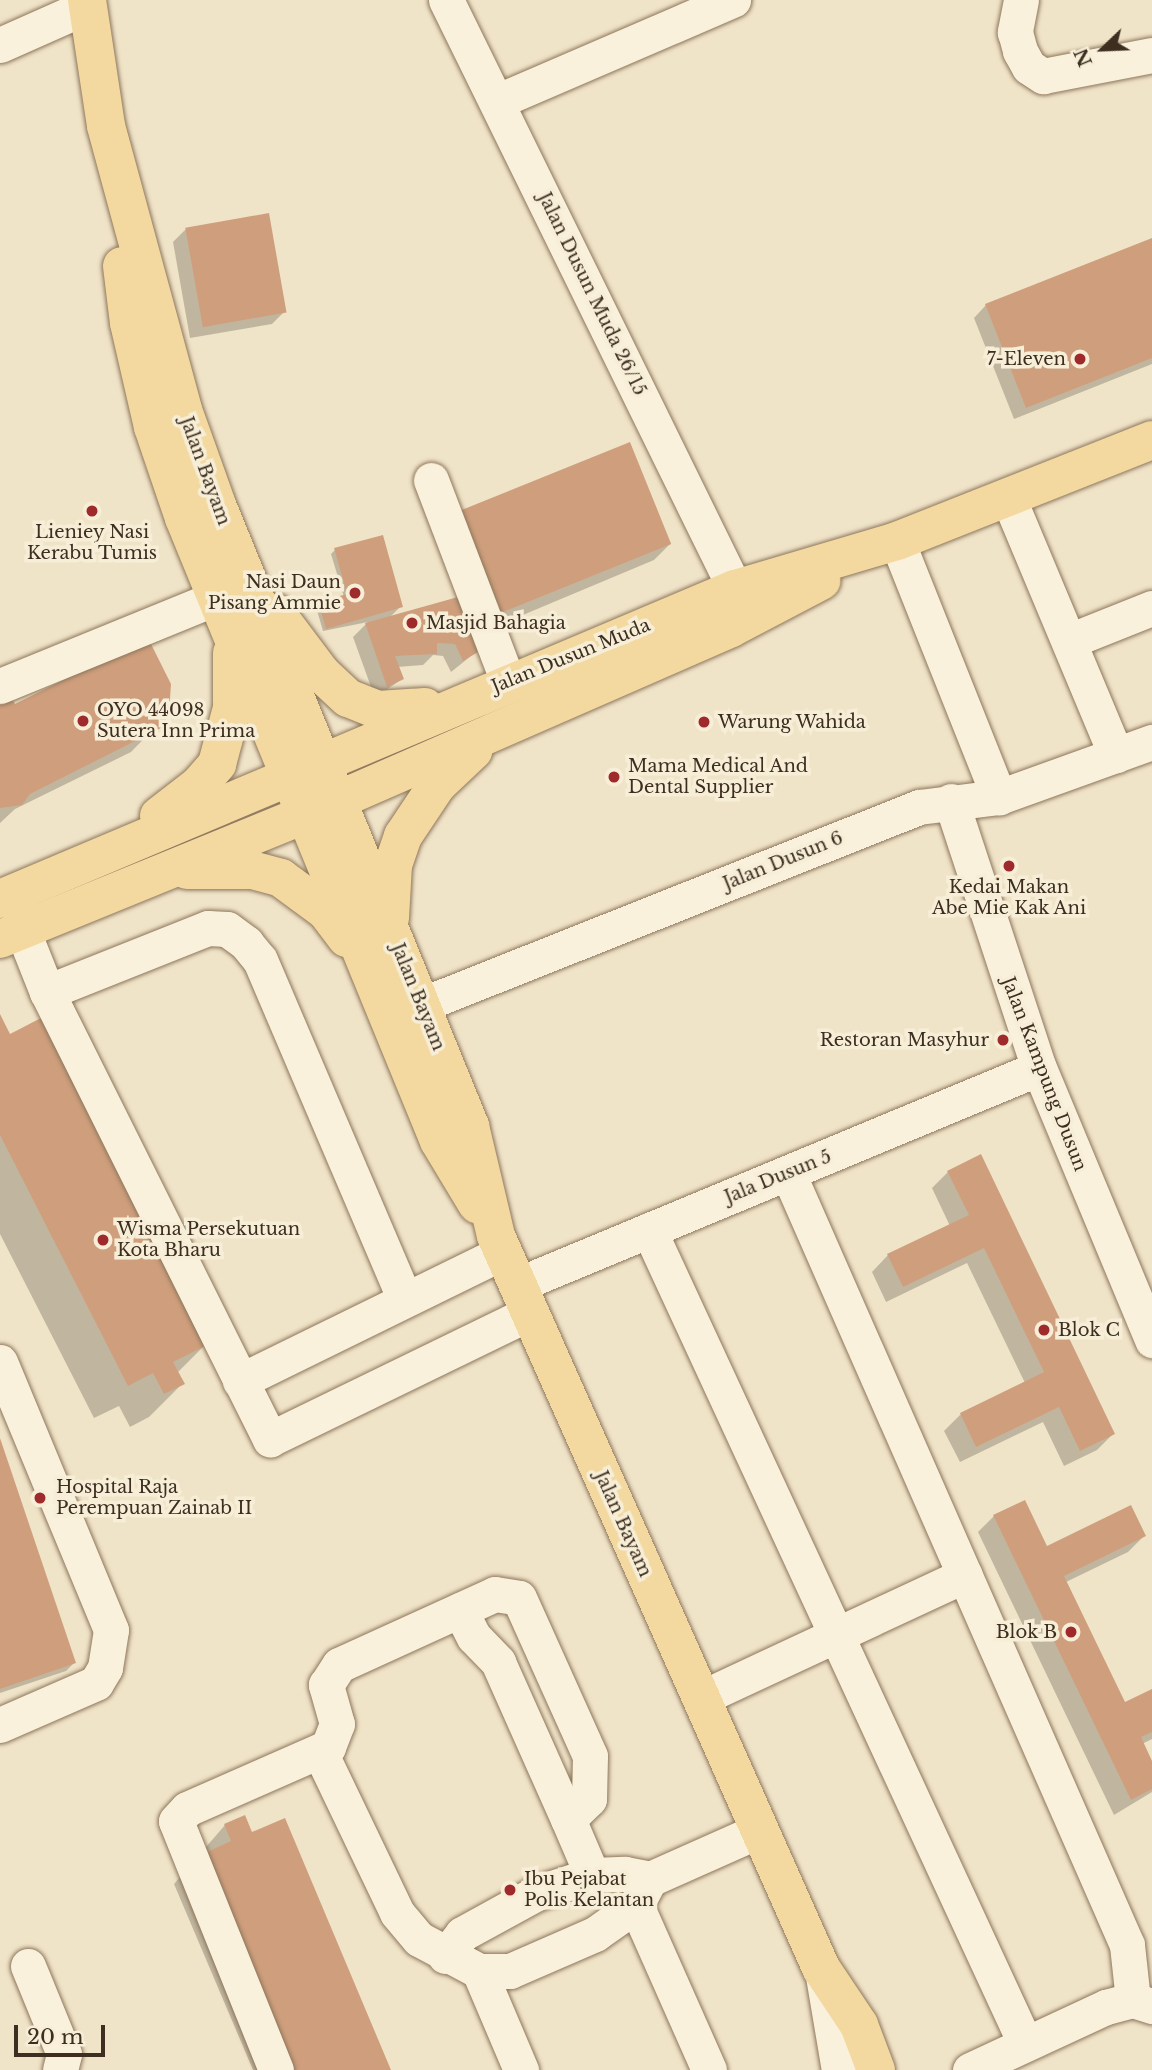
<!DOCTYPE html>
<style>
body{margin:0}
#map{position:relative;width:1152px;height:2070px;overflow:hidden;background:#f0e4c8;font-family:"Libre Baskerville",serif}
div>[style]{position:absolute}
.shadow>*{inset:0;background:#0003}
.building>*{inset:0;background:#cf9f7d;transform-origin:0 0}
.roads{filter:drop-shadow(0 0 2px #8d765c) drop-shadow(0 0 2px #8d765c)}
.minor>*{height:35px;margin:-17.5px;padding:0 17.5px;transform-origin:17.5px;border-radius:17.5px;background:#faf1dc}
.major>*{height:38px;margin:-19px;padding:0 19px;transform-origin:19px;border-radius:19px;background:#f3d9a0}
.dots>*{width:19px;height:19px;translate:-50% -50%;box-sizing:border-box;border:4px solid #f7eed8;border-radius:50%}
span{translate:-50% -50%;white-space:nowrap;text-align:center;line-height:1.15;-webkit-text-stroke:7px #f7eed8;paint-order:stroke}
.street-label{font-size:18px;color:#3d2e20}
.poi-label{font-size:18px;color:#3d2e20}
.right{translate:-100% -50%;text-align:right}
.left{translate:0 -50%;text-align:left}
.north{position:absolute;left:1068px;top:14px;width:70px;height:70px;-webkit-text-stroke:5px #f7eed8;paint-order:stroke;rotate:247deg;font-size:19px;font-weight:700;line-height:28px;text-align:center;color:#3d2e20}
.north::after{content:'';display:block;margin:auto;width:24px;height:32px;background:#3d2e20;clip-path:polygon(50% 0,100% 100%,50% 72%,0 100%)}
.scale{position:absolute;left:14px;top:2025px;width:91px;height:32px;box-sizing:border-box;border:4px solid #3d2e20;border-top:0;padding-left:9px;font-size:21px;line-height:24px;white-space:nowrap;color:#3d2e20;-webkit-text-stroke:5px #f7eed8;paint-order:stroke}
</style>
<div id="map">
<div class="shadow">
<i style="clip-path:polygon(186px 229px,284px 312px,272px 324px,190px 338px,173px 242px)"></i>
<i style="clip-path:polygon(1152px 240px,1152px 364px,1014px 419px,974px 318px,986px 305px)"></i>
<i style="clip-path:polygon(446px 530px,670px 544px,654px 560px,487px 630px)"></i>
<i style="clip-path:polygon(335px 550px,401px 606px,390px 617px,476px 652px,451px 672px,443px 656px,433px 655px,423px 665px,397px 667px,402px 679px,375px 698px,353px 637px,368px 622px,323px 631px,316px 607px,344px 597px,331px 554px)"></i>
<i style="clip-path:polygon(0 697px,14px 706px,168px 714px,131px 752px,15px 809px,0 823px)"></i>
<i style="clip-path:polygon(0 1020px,205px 1345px,177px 1373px,183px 1383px,149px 1417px,130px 1427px,119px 1406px,94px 1418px,0 1234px)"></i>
<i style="clip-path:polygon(948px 1172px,1113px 1434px,1097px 1450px,1064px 1466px,1043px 1422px,960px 1462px,944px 1431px,961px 1414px,1025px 1383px,967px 1263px,886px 1302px,872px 1272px,888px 1255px,950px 1226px,932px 1188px)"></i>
<i style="clip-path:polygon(0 1442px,74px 1663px,66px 1671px,0 1693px)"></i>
<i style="clip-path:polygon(994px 1516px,1046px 1548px,1144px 1536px,1128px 1552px,1066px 1582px,1124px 1705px,1152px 1691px,1152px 1739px,1142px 1744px,1152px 1765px,1152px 1792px,1114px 1815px,978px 1532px)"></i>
<i style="clip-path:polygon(244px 1817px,251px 1834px,389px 2070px,253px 2070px,174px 1884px,225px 1825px)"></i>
</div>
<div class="building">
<i style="left:269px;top:213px;width:101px;height:85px;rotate:80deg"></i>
<i style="clip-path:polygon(1152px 238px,1152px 358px,1026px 408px,985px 304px)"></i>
<i style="left:630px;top:442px;width:110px;height:183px;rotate:68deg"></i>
<i style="clip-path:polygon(383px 535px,403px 607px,326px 629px,318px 602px,347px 594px,334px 548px)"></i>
<i style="clip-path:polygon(458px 597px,478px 652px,463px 661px,455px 644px,437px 643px,437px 654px,395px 656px,404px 679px,387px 687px,365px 623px)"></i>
<i style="clip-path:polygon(148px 638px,171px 684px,169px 714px,161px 728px,30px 794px,22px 805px,0 808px,0 695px,8px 691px,15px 704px)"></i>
<i style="clip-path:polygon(0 1014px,10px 1034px,41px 1018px,207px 1345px,173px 1362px,185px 1384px,164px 1394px,153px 1373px,128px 1386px,0 1135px)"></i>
<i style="clip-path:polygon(981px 1154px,1115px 1434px,1080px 1451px,1059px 1407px,976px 1447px,960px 1413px,1044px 1372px,984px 1248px,903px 1287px,887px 1254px,969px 1215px,947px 1171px)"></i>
<i style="clip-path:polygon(0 1438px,76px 1663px,0 1689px)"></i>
<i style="clip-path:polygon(1025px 1500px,1047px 1546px,1131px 1505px,1146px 1536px,1064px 1576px,1125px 1702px,1152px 1689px,1152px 1732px,1141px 1737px,1152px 1761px,1152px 1789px,1131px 1800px,993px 1515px)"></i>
<i style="clip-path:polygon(245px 1815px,252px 1832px,285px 1818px,391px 2070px,294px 2070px,203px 1854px,231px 1841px,224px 1824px)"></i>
</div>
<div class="roads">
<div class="minor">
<i style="left:446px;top:0;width:656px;rotate:63.86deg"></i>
<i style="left:1021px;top:0;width:33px;rotate:101deg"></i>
<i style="left:1015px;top:32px;width:20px;rotate:75deg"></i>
<i style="left:1020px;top:51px;width:18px;rotate:61deg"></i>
<i style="left:1029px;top:67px;width:17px;rotate:33deg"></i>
<i style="left:1043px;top:76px;width:111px;rotate:-10.9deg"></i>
<i style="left:0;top:45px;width:96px;rotate:-23.9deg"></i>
<i style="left:498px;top:101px;width:256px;rotate:-23.3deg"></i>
<i style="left:431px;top:480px;width:216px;rotate:69.1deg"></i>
<i style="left:1008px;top:497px;width:280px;rotate:67.3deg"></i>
<i style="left:897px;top:541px;width:276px;rotate:68.3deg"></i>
<i style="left:1069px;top:641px;width:89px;rotate:-21.7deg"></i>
<i style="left:0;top:686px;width:233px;rotate:-22.2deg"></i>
<i style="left:951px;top:801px;width:281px;rotate:71.8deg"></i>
<i style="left:1039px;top:1068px;width:295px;rotate:67.4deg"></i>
<i style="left:22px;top:929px;width:68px;rotate:68.4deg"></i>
<i style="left:47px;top:992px;width:500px;rotate:63.5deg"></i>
<i style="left:270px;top:1439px;width:288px;rotate:-25.9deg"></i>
<i style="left:47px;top:992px;width:173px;rotate:-21.7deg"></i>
<i style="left:208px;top:928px;width:19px;rotate:3deg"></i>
<i style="left:227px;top:929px;width:24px;rotate:36deg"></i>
<i style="left:246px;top:943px;width:22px;rotate:51deg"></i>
<i style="left:260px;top:960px;width:367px;rotate:66.9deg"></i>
<i style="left:421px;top:1005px;width:536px;rotate:-21.68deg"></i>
<i style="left:919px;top:807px;width:81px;rotate:-7.1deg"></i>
<i style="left:999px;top:797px;width:163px;rotate:-19.8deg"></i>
<i style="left:788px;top:1173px;width:843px;rotate:66.29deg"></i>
<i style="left:1127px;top:1945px;width:55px;rotate:83.8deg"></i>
<i style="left:649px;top:1230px;width:896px;rotate:65.18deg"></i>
<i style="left:517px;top:1285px;width:565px;rotate:-22.57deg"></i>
<i style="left:0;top:1362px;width:290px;rotate:67.5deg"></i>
<i style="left:111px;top:1630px;width:38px;rotate:99deg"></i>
<i style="left:105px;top:1668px;width:17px;rotate:121deg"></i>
<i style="left:96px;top:1683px;width:105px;rotate:156.4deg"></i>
<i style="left:240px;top:1381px;width:293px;rotate:-26.1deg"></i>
<i style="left:460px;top:1610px;width:30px;rotate:63deg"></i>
<i style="left:474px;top:1637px;width:35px;rotate:46deg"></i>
<i style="left:498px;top:1662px;width:172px;rotate:66deg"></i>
<i style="left:701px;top:1698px;width:291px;rotate:-25deg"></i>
<i style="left:320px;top:1752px;width:178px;rotate:64.4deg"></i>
<i style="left:397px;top:1913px;width:34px;rotate:50deg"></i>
<i style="left:419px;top:1939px;width:68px;rotate:28.1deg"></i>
<i style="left:479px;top:1971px;width:31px"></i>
<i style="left:510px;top:1971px;width:93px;rotate:-23.5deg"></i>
<i style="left:595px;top:1934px;width:50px;rotate:-35.3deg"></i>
<i style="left:636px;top:1905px;width:30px;rotate:-62deg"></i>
<i style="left:636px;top:1905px;width:180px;rotate:66.1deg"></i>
<i style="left:445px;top:1956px;width:28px;rotate:-52deg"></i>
<i style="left:462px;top:1934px;width:85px;rotate:-28.7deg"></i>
<i style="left:537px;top:1893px;width:58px;rotate:-18.1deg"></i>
<i style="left:592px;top:1875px;width:33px;rotate:-2deg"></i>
<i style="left:625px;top:1874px;width:25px;rotate:11deg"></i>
<i style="left:650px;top:1879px;width:120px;rotate:-24deg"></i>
<i style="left:28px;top:1966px;width:95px;rotate:67.8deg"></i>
<i style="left:64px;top:2054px;width:16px;rotate:104deg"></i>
<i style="left:822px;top:1970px;width:101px;rotate:80.4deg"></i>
<i style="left:479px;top:1971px;width:108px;rotate:67deg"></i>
<i style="left:276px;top:2070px;width:268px;rotate:-111.9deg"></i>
<i style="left:176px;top:1821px;width:16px;rotate:-47deg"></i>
<i style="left:187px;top:1809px;width:154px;rotate:-23.7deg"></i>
<i style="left:328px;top:1747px;width:25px;rotate:-69deg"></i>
<i style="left:337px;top:1724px;width:41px;rotate:-105.8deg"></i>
<i style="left:326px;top:1685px;width:24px;rotate:-57deg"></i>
<i style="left:339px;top:1665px;width:171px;rotate:-24.5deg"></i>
<i style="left:495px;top:1594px;width:24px;rotate:9deg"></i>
<i style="left:519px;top:1598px;width:173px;rotate:65.8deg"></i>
<i style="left:590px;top:1756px;width:43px;rotate:91.3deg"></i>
<i style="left:589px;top:1799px;width:29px;rotate:136deg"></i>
<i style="left:568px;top:1819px;width:61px;rotate:66.8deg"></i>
<i style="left:970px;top:2070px;width:150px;rotate:-24.9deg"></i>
<i style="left:1106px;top:2007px;width:28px;rotate:-15deg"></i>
<i style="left:1133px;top:2000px;width:20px;rotate:18deg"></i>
</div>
<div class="major">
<i style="left:87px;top:0;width:127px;rotate:81.4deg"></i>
<i style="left:106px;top:126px;width:294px;rotate:74.8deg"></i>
<i style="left:183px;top:410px;width:101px;rotate:70.3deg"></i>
<i style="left:217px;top:505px;width:671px;rotate:67.83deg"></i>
<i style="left:470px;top:1126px;width:113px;rotate:76.7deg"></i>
<i style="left:496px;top:1236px;width:801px;rotate:66.06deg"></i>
<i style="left:821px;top:1968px;width:69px;rotate:56.3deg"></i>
<i style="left:859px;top:2025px;width:48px;rotate:69.3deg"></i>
<i style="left:122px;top:266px;width:57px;rotate:83deg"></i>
<i style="left:129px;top:323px;width:107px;rotate:77deg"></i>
<i style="left:153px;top:427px;width:96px;rotate:71.2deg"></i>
<i style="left:184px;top:518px;width:673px;rotate:67.74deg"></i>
<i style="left:439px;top:1141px;width:74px;rotate:58.9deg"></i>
<i style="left:276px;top:613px;width:76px;rotate:53deg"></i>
<i style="left:322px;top:674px;width:35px;rotate:43deg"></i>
<i style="left:348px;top:698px;width:32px;rotate:22deg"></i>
<i style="left:378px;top:710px;width:47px;rotate:-3.7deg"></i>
<i style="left:159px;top:816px;width:51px;rotate:-37.8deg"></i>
<i style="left:199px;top:785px;width:28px;rotate:-49deg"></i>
<i style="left:217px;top:764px;width:58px;rotate:-75deg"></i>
<i style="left:232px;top:708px;width:55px;rotate:-90deg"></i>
<i style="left:187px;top:870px;width:65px"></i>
<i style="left:252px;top:870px;width:30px;rotate:15deg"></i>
<i style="left:281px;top:878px;width:56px;rotate:36.3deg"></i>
<i style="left:326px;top:911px;width:34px;rotate:53deg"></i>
<i style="left:0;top:899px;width:798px;rotate:-22.87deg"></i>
<i style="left:735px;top:589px;width:169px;rotate:-16.5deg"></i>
<i style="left:897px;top:541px;width:274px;rotate:-21.6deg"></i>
<i style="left:390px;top:918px;width:53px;rotate:-86.8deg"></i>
<i style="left:393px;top:865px;width:31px;rotate:-71deg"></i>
<i style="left:403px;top:836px;width:61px;rotate:-56.3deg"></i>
<i style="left:437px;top:785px;width:50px;rotate:-43.4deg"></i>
<i style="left:0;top:939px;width:331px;rotate:-22.2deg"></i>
<i style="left:306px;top:814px;width:464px;rotate:-23.6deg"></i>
<i style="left:731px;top:628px;width:102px;rotate:-27.6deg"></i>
</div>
</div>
<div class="dots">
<i style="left:1080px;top:359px;background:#9e2a2b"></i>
<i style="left:92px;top:511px;background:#9e2a2b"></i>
<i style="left:355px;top:593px;background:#9e2a2b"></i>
<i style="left:412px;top:623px;background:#9e2a2b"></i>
<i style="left:83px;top:721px;background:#9e2a2b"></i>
<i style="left:704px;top:722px;background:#9e2a2b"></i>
<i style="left:614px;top:777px;background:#9e2a2b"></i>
<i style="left:1009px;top:866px;background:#9e2a2b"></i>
<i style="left:1003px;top:1040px;background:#9e2a2b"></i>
<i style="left:103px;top:1240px;background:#9e2a2b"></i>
<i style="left:1044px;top:1330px;background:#9e2a2b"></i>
<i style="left:40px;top:1498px;background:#9e2a2b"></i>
<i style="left:1071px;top:1632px;background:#9e2a2b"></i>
<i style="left:510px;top:1890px;background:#9e2a2b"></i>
</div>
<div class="street-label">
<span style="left:592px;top:294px;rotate:64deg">Jalan Dusun Muda 26/15</span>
<span style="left:205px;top:471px;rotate:70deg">Jalan Bayam</span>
<span style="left:571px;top:656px;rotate:-22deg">Jalan Dusun Muda</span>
<span style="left:783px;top:861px;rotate:-22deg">Jalan Dusun 6</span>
<span style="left:418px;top:997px;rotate:68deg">Jalan Bayam</span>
<span style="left:1044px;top:1074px;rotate:69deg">Jalan Kampung Dusun</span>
<span style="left:778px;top:1177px;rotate:-22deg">Jala Dusun 5</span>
<span style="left:623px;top:1524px;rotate:66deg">Jalan Bayam</span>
</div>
<div class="poi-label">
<span class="right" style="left:1066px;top:359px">7-Eleven</span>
<span style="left:92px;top:543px">Lieniey Nasi<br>Kerabu Tumis</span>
<span class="right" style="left:341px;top:593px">Nasi Daun<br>Pisang Ammie</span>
<span class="left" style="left:426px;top:623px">Masjid Bahagia</span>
<span class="left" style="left:97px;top:721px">OYO 44098<br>Sutera Inn Prima</span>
<span class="left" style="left:718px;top:722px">Warung Wahida</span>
<span class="left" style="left:628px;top:777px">Mama Medical And<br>Dental Supplier</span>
<span style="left:1009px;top:898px">Kedai Makan<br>Abe Mie Kak Ani</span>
<span class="right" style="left:989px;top:1040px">Restoran Masyhur</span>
<span class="left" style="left:117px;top:1240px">Wisma Persekutuan<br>Kota Bharu</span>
<span class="left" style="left:1058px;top:1330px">Blok C</span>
<span class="left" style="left:56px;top:1498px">Hospital Raja<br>Perempuan Zainab II</span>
<span class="right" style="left:1057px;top:1632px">Blok B</span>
<span class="left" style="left:524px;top:1890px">Ibu Pejabat<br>Polis Kelantan</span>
</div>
<div class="north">N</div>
<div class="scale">20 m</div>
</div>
